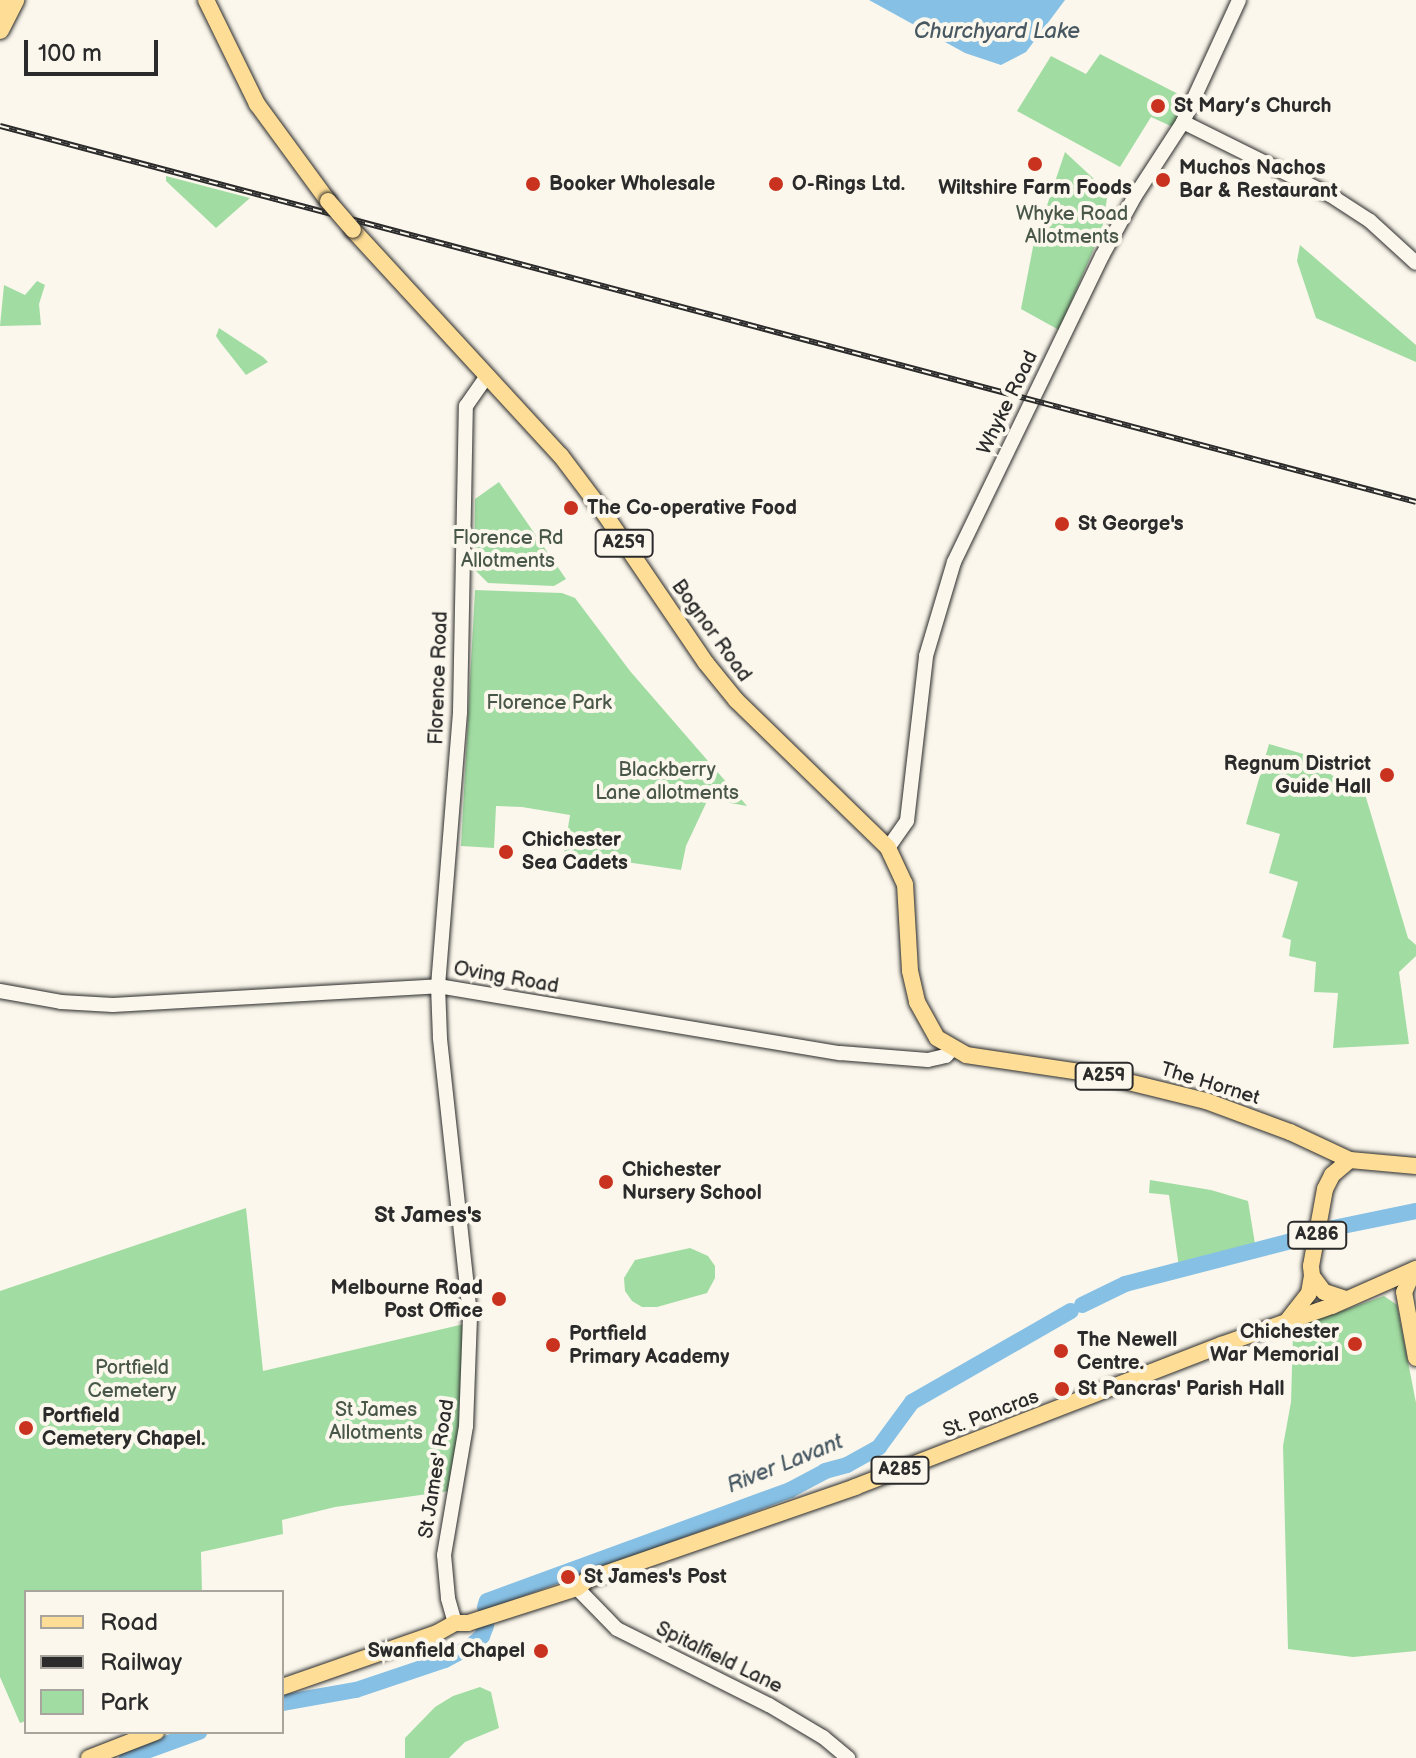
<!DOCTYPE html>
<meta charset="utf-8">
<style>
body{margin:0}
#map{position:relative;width:1416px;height:1758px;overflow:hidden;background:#fbf7ec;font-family:"Balsamiq Sans",sans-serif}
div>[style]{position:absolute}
.green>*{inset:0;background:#a1dca2}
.water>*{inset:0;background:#87c0e5}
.river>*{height:16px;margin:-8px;padding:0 8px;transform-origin:8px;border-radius:8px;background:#87c0e5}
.roads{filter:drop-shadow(0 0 2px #2b2b2b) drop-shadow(0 0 2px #2b2b2b)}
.tertiary>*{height:14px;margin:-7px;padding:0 7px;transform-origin:7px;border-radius:7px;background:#fbf7ec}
.secondary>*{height:14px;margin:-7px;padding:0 7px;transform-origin:7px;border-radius:7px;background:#fbf7ec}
.primary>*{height:16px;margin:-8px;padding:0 8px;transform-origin:8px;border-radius:8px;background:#fedd96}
.trunk>*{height:18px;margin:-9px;padding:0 9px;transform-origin:9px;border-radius:9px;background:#fedd96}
.rail>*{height:6px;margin-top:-3px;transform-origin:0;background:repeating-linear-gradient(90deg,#fbf7ec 0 9px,#2b2b2b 0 18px);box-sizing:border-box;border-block:2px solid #2b2b2b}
.bridges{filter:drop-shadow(0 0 2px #2b2b2b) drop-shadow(0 0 2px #2b2b2b)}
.primary-bridge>*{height:16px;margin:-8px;padding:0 8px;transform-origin:8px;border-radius:8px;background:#fedd96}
.dots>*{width:22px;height:22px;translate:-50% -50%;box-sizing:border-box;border:4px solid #fbf7ec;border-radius:50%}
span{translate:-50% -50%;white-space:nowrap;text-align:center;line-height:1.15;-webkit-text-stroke:8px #fbf7ec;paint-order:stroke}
.shield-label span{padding:2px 6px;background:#fbf7ec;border:2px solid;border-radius:6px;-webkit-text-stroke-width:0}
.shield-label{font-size:18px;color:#2b2b2b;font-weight:700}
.poi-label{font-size:20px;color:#2b2b2b;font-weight:700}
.left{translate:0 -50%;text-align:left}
.right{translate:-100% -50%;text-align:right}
.park-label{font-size:20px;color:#485749}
.street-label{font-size:20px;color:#2b2b2b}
.water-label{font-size:22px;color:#475863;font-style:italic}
.neighbourhood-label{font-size:22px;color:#2b2b2b;font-weight:700}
.legend{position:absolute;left:24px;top:1590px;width:260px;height:144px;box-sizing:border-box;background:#fbf7ec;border:2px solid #a8a59f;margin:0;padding:10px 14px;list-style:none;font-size:24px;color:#2b2b2b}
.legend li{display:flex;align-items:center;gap:16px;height:40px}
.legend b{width:40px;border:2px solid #a8a59f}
.scale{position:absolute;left:24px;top:40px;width:134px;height:36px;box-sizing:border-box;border:4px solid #2b2b2b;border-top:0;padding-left:10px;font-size:24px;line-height:28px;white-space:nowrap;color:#2b2b2b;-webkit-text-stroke:6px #fbf7ec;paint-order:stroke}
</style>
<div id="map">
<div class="green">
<i style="clip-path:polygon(1100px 54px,1186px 98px,1173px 127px,1151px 117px,1120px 167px,1017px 111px,1051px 56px,1086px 74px)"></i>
<i style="clip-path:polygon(1065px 152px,1108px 192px,1102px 230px,1059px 330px,1021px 309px,1033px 247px)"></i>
<i style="clip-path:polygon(166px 176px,250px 198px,216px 228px,166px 181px)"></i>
<i style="clip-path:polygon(1300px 245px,1416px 345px,1416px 362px,1316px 318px,1297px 261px)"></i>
<i style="clip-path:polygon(37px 281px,45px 285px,39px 304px,41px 325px,0 326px,4px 285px,25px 295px)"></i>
<i style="clip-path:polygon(219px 328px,263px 357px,268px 362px,246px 375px,220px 342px,216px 336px)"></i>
<i style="clip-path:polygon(499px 482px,566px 579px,554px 586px,488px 583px,474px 569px,475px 499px)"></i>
<i style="clip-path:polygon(475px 590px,562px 593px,575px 598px,630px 671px,747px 806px,708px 799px,686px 846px,681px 870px,564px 853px,570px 815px,522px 807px,496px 806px,494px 848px,461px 846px)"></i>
<i style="clip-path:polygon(1269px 744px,1334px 763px,1331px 775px,1362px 784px,1408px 938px,1416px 945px,1416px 956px,1399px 972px,1409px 1044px,1333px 1048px,1338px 993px,1314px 992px,1316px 962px,1289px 956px,1291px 940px,1282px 937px,1298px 882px,1269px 873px,1280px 834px,1246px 824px)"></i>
<i style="clip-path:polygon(1150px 1180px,1211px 1190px,1248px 1201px,1256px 1250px,1179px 1268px,1169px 1195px,1149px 1193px)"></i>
<i style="clip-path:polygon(246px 1208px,263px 1371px,464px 1324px,460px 1425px,449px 1491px,335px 1507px,282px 1520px,283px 1534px,201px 1552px,202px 1592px,26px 1592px,26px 1721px,20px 1723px,0 1677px,0 1291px)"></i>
<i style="clip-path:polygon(690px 1248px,708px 1256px,715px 1266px,715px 1278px,707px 1293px,657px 1307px,642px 1307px,632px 1301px,625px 1291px,624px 1278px,635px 1260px)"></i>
<i style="clip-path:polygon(1384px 1296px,1397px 1305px,1416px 1403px,1416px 1651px,1353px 1657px,1288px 1649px,1283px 1446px,1291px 1402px,1293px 1334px,1299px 1326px)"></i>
<i style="clip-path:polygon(480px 1687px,491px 1692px,499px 1728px,465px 1742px,449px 1758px,405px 1758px,405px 1738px,435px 1707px,453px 1696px)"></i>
</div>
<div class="water">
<i style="clip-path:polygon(869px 0,1065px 0,1026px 52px,1001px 65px,965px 53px)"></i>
</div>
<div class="river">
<i style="left:1333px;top:1228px;width:85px;rotate:-11.6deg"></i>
<i style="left:1082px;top:1305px;width:48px;rotate:-26deg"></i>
<i style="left:1125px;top:1284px;width:191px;rotate:-14.5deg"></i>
<i style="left:485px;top:1607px;width:6px;rotate:-72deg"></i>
<i style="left:487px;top:1601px;width:323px;rotate:-20.1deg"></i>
<i style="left:790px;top:1490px;width:40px;rotate:-28deg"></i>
<i style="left:825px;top:1471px;width:23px;rotate:-15deg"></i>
<i style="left:847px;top:1465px;width:37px;rotate:-29deg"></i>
<i style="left:879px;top:1447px;width:56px;rotate:-53.7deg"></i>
<i style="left:912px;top:1402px;width:183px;rotate:-29.8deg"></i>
<i style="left:282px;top:1703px;width:75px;rotate:-10deg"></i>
<i style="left:356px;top:1690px;width:94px;rotate:-18.6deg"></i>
<i style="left:445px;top:1660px;width:30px;rotate:-28deg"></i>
<i style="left:471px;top:1646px;width:15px;rotate:-42deg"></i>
<i style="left:482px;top:1636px;width:11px;rotate:-68deg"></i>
<i style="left:127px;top:1758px;width:77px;rotate:-19.9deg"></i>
</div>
<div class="roads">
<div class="tertiary">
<i style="left:1183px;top:122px;width:164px;rotate:26.4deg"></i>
<i style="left:1330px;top:195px;width:48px;rotate:33deg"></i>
<i style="left:1370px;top:221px;width:62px;rotate:42.4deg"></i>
<i style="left:455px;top:1623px;width:26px;rotate:-106deg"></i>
<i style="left:448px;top:1598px;width:43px;rotate:-95.3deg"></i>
<i style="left:444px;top:1555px;width:131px;rotate:-80.3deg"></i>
<i style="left:466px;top:1426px;width:111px;rotate:-87.9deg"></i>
<i style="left:470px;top:1315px;width:279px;rotate:-96.2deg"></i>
<i style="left:440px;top:1038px;width:52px;rotate:-92.2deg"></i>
<i style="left:438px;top:986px;width:275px;rotate:-85.4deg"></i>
<i style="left:460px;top:712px;width:306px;rotate:-88.9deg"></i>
<i style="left:466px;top:406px;width:35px;rotate:-55deg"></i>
</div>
<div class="secondary">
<i style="left:888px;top:848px;width:33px;rotate:-55deg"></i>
<i style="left:907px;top:821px;width:166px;rotate:-83.4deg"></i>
<i style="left:926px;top:656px;width:98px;rotate:-73.4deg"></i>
<i style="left:954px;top:562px;width:340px;rotate:-64.2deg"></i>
<i style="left:1102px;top:256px;width:68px;rotate:-61.2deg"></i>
<i style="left:1135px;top:196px;width:88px;rotate:-57deg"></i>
<i style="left:1183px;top:122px;width:134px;rotate:-65.3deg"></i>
<i style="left:0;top:991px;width:62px;rotate:10.2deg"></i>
<i style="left:61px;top:1002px;width:52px;rotate:3.3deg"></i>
<i style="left:113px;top:1005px;width:326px;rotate:-3.3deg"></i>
<i style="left:438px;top:986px;width:408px;rotate:9.5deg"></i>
<i style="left:840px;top:1053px;width:88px;rotate:4.5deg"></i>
<i style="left:928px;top:1060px;width:18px;rotate:-13deg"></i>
<i style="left:946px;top:1056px;width:9px;rotate:-49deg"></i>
<i style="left:577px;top:1588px;width:57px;rotate:45.7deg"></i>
<i style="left:617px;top:1629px;width:170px;rotate:26.6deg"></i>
<i style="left:769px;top:1705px;width:63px;rotate:30.7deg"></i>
<i style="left:823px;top:1737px;width:33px;rotate:40deg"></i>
</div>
<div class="primary">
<i style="left:206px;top:0;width:116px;rotate:63.9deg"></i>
<i style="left:257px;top:104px;width:120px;rotate:53.8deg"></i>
<i style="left:353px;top:230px;width:307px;rotate:47.4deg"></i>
<i style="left:561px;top:456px;width:71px;rotate:53deg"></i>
<i style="left:604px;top:513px;width:181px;rotate:55.8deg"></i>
<i style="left:706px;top:663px;width:48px;rotate:51deg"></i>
<i style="left:736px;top:700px;width:212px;rotate:44.2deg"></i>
<i style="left:888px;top:848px;width:40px;rotate:65deg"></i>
<i style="left:905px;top:884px;width:87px;rotate:86.7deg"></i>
<i style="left:910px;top:971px;width:32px;rotate:77deg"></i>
<i style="left:917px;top:1002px;width:41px;rotate:60.9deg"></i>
<i style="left:937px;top:1038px;width:34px;rotate:30deg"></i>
<i style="left:966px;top:1055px;width:135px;rotate:8.5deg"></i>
<i style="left:1100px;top:1075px;width:109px;rotate:13.8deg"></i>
<i style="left:1206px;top:1101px;width:90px;rotate:20.3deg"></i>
<i style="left:1290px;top:1132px;width:66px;rotate:25deg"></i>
<i style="left:1350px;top:1160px;width:66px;rotate:5.2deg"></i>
<i style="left:1414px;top:1270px;width:24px;rotate:114deg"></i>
<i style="left:1404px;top:1292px;width:67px;rotate:79.7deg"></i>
<i style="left:1346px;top:1299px;width:23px;rotate:-162deg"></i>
<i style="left:1324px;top:1292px;width:20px;rotate:-127deg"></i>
<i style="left:1312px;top:1276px;width:10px;rotate:-96deg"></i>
<i style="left:1311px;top:1266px;width:78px;rotate:-79.7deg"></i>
<i style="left:1325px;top:1189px;width:16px;rotate:-63deg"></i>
<i style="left:1332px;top:1175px;width:23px;rotate:-40deg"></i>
<i style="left:1288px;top:1320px;width:34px;rotate:-52deg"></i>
<i style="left:1309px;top:1293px;width:17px;rotate:-80deg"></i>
<i style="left:282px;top:1687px;width:164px;rotate:-19.2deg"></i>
<i style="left:437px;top:1633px;width:21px;rotate:-29deg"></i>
<i style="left:455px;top:1623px;width:13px"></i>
<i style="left:468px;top:1623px;width:114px;rotate:-17.8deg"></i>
<i style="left:577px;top:1588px;width:13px;rotate:-39deg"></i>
<i style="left:587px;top:1580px;width:284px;rotate:-19.1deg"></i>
<i style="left:855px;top:1487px;width:393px;rotate:-21.2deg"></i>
<i style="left:1221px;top:1345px;width:118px;rotate:-19.4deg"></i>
<i style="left:1332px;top:1306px;width:92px;rotate:-23.8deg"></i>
<i style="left:89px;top:1758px;width:72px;rotate:-21.2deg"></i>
</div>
<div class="trunk">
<i style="left:0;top:1px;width:1px;rotate:-45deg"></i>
<i style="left:0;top:30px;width:34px;rotate:-63deg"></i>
</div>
</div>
<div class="rail">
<i style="left:0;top:126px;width:1465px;rotate:14.87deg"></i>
</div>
<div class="bridges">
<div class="primary-bridge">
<i style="left:328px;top:201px;width:38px;rotate:49deg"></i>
</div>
</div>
<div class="dots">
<i style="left:1158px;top:106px;background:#c8321e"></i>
<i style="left:1035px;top:164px;background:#c8321e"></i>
<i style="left:1163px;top:180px;background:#c8321e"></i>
<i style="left:533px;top:184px;background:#c8321e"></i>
<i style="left:776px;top:184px;background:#c8321e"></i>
<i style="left:571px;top:508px;background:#c8321e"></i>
<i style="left:1062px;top:524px;background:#c8321e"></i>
<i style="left:1387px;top:775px;background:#c8321e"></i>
<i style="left:506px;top:852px;background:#c8321e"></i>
<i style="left:606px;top:1182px;background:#c8321e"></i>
<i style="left:499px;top:1299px;background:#c8321e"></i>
<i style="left:1355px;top:1344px;background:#c8321e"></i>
<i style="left:553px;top:1345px;background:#c8321e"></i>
<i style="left:1061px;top:1351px;background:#c8321e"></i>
<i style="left:1062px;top:1389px;background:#c8321e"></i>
<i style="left:26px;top:1428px;background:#c8321e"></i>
<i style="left:568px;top:1577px;background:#c8321e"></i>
<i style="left:541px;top:1651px;background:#c8321e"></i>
</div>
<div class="shield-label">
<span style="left:624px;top:543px">A259</span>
<span style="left:1104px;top:1076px">A259</span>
<span style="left:1317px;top:1235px">A286</span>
<span style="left:900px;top:1470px">A285</span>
</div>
<div class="poi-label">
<span class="left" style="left:1174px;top:106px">St Mary’s Church</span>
<span class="left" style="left:1179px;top:180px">Muchos Nachos<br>Bar &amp; Restaurant</span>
<span class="left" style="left:549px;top:184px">Booker Wholesale</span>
<span class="left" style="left:792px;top:184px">O-Rings Ltd.</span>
<span style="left:1035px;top:188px">Wiltshire Farm Foods</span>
<span class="left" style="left:587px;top:508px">The Co-operative Food</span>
<span class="left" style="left:1078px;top:524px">St George's</span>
<span class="right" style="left:1371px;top:776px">Regnum District<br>Guide Hall</span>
<span class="left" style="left:522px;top:852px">Chichester<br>Sea Cadets</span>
<span class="left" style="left:622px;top:1182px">Chichester<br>Nursery School</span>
<span class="right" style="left:483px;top:1300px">Melbourne Road<br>Post Office</span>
<span class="right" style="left:1339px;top:1344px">Chichester<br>War Memorial</span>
<span class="left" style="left:569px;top:1346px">Portfield<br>Primary Academy</span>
<span class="left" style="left:1077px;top:1352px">The Newell<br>Centre.</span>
<span class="left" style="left:1078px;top:1389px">St Pancras' Parish Hall</span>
<span class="left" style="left:42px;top:1428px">Portfield<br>Cemetery Chapel.</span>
<span class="left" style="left:584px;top:1577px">St James's Post</span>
<span class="right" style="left:525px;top:1651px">Swanfield Chapel</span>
</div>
<div class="park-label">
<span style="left:1072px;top:226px">Whyke Road<br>Allotments</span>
<span style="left:508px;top:550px">Florence Rd<br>Allotments</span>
<span style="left:549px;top:703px">Florence Park</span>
<span style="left:667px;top:782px">Blackberry<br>Lane allotments</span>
<span style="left:132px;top:1380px">Portfield<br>Cemetery</span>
<span style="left:376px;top:1422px">St James<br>Allotments</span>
</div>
<div class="street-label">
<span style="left:1008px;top:403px;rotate:-64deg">Whyke Road</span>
<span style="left:711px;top:631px;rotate:54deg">Bognor Road</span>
<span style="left:439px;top:678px;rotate:-88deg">Florence Road</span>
<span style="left:506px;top:978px;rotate:10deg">Oving Road</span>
<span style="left:1210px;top:1084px;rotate:17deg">The Hornet</span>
<span style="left:991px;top:1414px;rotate:-21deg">St. Pancras</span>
<span style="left:437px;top:1469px;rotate:-81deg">St James' Road</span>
<span style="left:719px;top:1658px;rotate:26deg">Spitalfield Lane</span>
</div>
<div class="water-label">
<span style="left:997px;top:32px">Churchyard Lake</span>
<span style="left:785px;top:1464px;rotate:-22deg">River Lavant</span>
</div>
<div class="neighbourhood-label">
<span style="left:428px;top:1216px">St James's</span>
</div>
<ul class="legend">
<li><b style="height:10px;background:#fedd96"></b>Road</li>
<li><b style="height:10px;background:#2b2b2b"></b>Railway</li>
<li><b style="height:22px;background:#a1dca2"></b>Park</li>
</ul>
<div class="scale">100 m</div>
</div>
